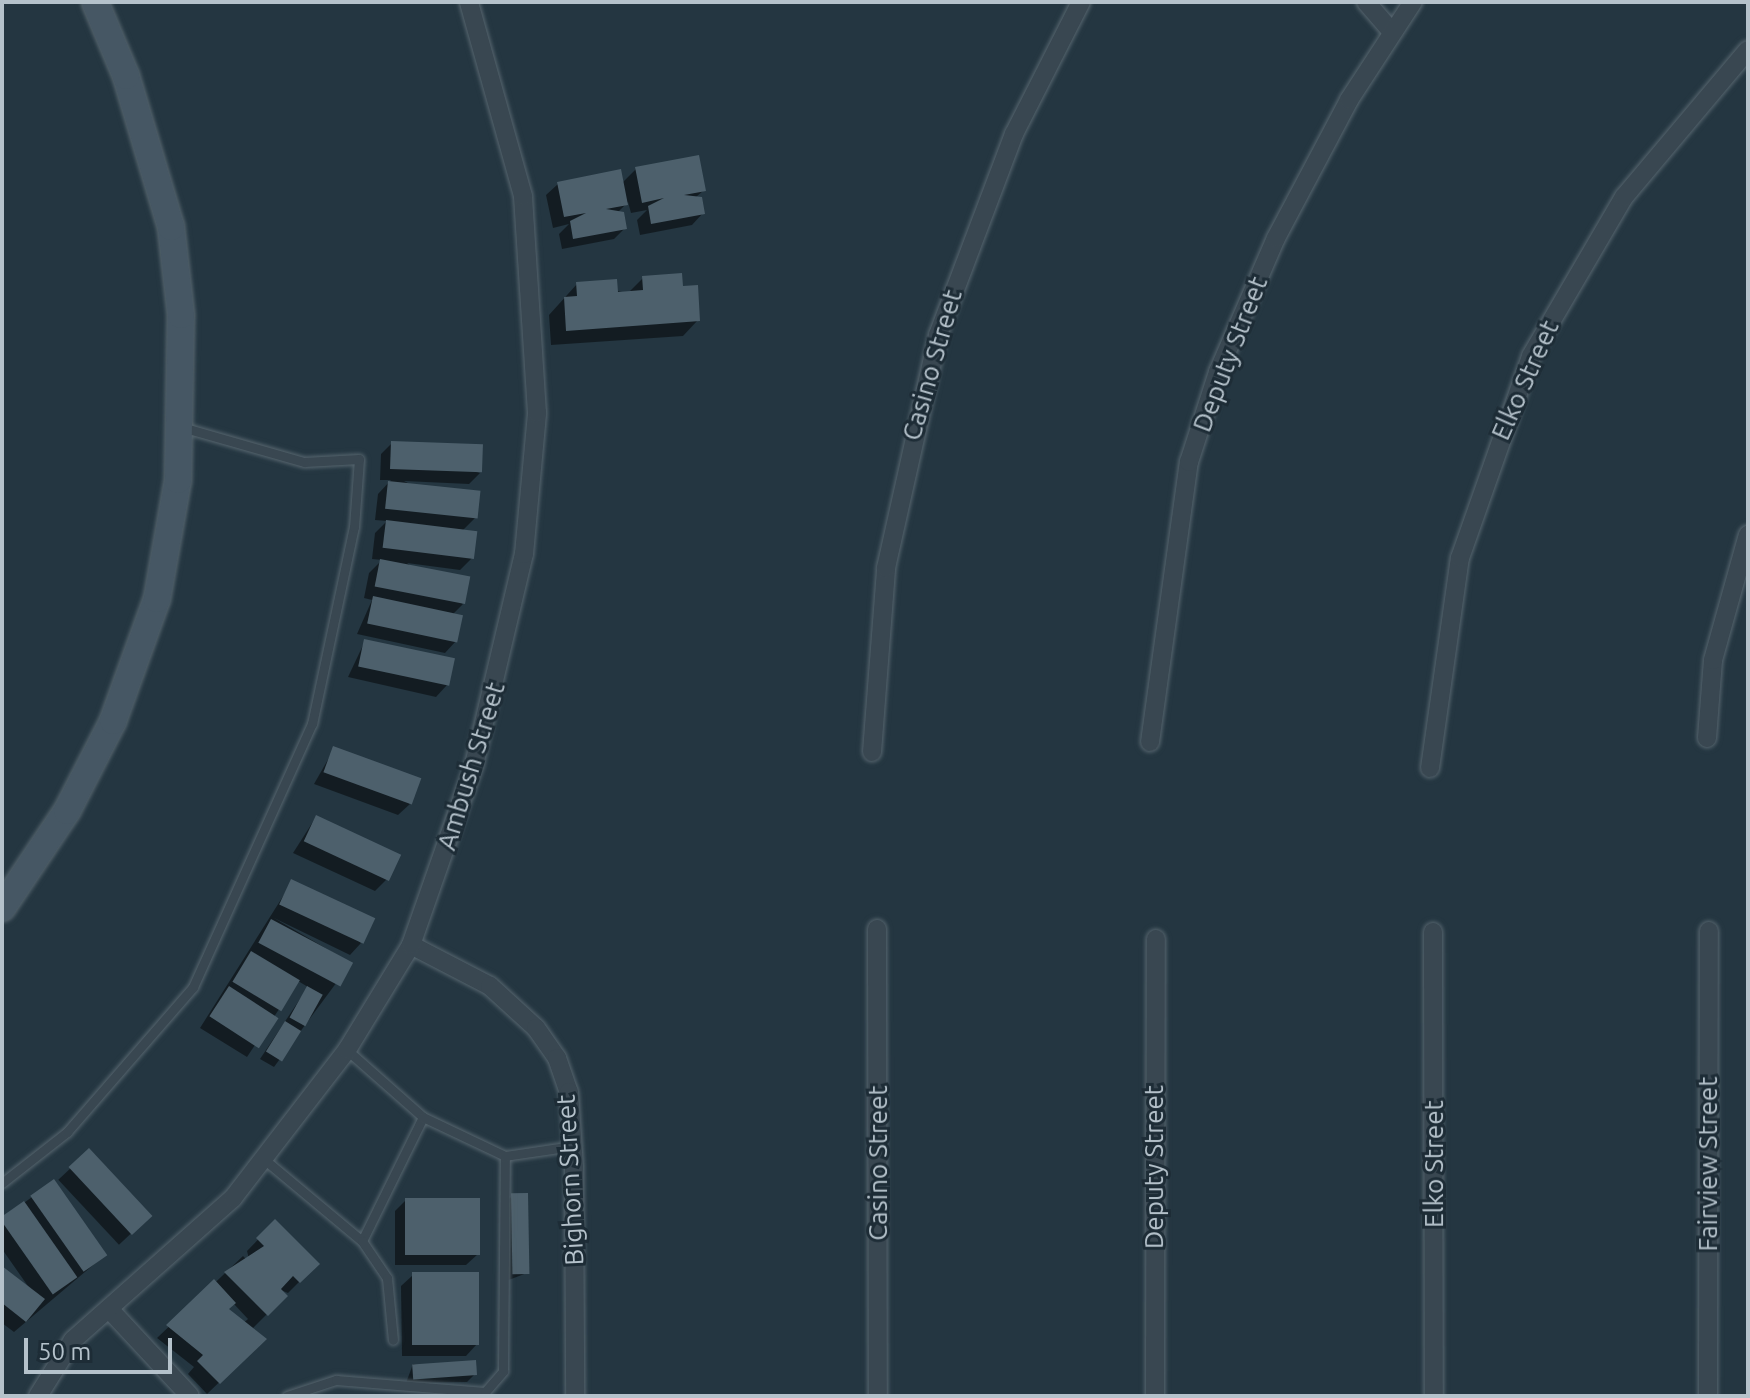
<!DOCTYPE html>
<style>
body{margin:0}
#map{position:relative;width:1750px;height:1398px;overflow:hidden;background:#243641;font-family:Ubuntu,sans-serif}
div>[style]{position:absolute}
.shadow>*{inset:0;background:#0007;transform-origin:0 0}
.building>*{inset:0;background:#4d606c;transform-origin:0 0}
.roads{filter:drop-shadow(0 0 2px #56656e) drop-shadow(0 0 2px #56656e)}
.service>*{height:9px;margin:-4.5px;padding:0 4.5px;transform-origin:4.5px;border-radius:4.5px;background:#394751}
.minor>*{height:18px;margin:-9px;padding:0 9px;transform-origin:9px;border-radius:9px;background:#394751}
.secondary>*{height:26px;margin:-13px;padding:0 13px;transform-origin:13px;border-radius:13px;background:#465764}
span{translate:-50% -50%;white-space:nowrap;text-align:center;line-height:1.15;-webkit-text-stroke:6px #1d2c36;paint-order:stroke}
.street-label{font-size:26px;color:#b5c2cb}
.frame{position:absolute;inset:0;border:4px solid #b5c2cb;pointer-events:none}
.scale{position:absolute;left:24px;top:1338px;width:148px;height:36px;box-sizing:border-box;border:4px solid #b5c2cb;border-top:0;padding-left:10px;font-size:24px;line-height:28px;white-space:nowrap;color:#b5c2cb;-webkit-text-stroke:6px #1d2c36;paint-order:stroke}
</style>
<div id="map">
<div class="shadow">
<i style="clip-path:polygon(636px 169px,704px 190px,695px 198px,703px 213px,692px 225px,640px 235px,637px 220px,647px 210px,631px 213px,628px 202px,617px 213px,625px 228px,614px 239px,562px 249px,559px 234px,569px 224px,553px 228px,546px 195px,558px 184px,622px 183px)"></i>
<i style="clip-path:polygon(643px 278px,681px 288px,698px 320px,683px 336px,551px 345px,549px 315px,577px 284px,628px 293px)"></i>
<i style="clip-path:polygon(392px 443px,480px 473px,469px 484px,404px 481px,475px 518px,462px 531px,472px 558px,460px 570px,407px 563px,463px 604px,452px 615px,456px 641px,445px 653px,357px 634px,372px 600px,364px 598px,369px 573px,382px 560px,372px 559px,375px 533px,387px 521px,375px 520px,378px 494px,391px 480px,380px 480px,381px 454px)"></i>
<i style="clip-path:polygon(365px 641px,447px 685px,436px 697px,348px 677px)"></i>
<i style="clip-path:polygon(334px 749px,410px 804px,398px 815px,314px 784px)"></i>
<i style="clip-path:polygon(316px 817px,387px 879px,375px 891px,293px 853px)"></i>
<i style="clip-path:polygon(292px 882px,361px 943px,350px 955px,274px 918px,351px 963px,274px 1067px,260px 1059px,308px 987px,298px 981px,247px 1057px,200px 1028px)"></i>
<i style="left:89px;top:1151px;width:89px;height:42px;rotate:47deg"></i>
<i style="clip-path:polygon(512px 1196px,527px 1273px,506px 1281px,505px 1203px)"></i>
<i style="clip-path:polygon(32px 1197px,105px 1255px,14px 1332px,2px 1323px,2px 1268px,30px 1289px,2px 1249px,2px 1219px)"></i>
<i style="clip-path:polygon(406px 1200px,478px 1254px,466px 1265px,395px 1265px,395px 1211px)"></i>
<i style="clip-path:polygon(evenodd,275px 1222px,317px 1264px,288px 1293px,278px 1289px,285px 1296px,253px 1328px,264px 1339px,207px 1394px,188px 1374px,194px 1367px,157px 1338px,243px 1256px,250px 1263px,247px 1251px,275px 1222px,233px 1303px,248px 1319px,241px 1325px,226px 1309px,233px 1303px)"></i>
<i style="clip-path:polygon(413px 1275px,477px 1344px,466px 1356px,402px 1356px,401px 1286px)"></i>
<i style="clip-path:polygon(413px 1364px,475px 1374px,467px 1382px,406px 1383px)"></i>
</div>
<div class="building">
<i style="clip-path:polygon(699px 155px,706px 191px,684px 195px,702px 197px,705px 214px,651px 224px,648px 206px,664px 198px,642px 203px,635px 167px)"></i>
<i style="clip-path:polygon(621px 169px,628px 205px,606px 209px,624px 212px,627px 229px,573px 239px,570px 221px,586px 213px,564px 217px,557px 182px)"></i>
<i style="clip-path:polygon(682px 273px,683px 286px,698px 285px,700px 321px,566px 331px,564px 297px,577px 296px,576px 282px,617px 279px,618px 292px,643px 290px,642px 276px)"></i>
<i style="left:391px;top:441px;width:92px;height:28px;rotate:2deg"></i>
<i style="left:388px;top:481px;width:93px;height:28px;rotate:6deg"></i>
<i style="left:386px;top:520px;width:92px;height:28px;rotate:7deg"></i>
<i style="left:380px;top:559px;width:92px;height:28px;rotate:11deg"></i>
<i style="left:373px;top:596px;width:92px;height:28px;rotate:12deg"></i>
<i style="left:364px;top:639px;width:93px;height:28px;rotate:12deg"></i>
<i style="left:333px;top:746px;width:94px;height:28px;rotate:20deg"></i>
<i style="left:316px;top:815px;width:94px;height:29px;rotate:25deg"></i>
<i style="left:291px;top:879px;width:93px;height:28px;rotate:25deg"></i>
<i style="left:271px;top:919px;width:93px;height:27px;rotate:28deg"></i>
<i style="left:251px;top:951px;width:57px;height:36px;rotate:31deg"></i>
<i style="left:229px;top:986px;width:59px;height:36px;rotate:33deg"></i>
<i style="left:307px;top:986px;width:18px;height:36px;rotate:29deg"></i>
<i style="left:285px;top:1021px;width:19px;height:36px;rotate:32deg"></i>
<i style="left:89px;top:1148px;width:93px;height:28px;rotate:47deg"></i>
<i style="left:54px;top:1179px;width:93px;height:29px;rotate:55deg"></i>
<i style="left:528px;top:1193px;width:81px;height:17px;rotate:89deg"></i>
<i style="left:405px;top:1198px;width:75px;height:57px"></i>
<i style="left:24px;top:1201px;width:93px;height:30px;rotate:55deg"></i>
<i style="clip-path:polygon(275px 1219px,320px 1264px,300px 1283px,293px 1276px,281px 1289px,288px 1296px,268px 1316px,224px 1272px,264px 1246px,256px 1238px)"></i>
<i style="clip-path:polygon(2px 1266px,45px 1299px,26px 1322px,2px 1303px)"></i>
<i style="left:479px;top:1272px;width:73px;height:67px;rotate:90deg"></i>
<i style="clip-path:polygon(214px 1279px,236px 1303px,229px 1309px,267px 1339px,220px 1384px,197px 1361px,203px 1355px,166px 1325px)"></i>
<i style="left:476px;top:1360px;width:15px;height:64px;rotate:86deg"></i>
</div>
<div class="roads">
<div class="service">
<i style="left:347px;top:1050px;width:101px;rotate:41.4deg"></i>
<i style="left:423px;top:1117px;width:138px;rotate:116.2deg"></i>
<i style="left:423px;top:1117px;width:91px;rotate:25.4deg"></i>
<i style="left:265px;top:1160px;width:126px;rotate:39.9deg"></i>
<i style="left:362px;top:1241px;width:45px;rotate:56deg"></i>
<i style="left:387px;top:1278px;width:62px;rotate:84.5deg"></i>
<i style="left:2px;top:1183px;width:83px;rotate:-38.1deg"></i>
<i style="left:67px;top:1132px;width:192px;rotate:-49deg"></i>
<i style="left:193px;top:987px;width:289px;rotate:-65.7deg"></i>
<i style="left:312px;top:724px;width:201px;rotate:-78deg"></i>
<i style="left:354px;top:527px;width:68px;rotate:-85.8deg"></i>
<i style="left:359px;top:459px;width:55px;rotate:176.9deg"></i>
<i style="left:304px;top:462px;width:128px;rotate:-164.1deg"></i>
<i style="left:287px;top:1396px;width:52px;rotate:-18.1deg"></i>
<i style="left:336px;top:1380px;width:149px;rotate:4.6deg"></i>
<i style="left:485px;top:1392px;width:28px;rotate:-49deg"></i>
<i style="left:503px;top:1371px;width:215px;rotate:-89.5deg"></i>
<i style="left:505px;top:1156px;width:69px;rotate:-8.4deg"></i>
</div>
<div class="minor">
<i style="left:1366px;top:2px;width:38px;rotate:49deg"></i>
<i style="left:1707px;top:738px;width:78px;rotate:-85.6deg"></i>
<i style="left:1713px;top:660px;width:130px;rotate:-74.4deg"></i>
<i style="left:1150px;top:742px;width:283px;rotate:-82.1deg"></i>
<i style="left:1189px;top:462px;width:95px;rotate:-72.1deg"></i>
<i style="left:1218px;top:372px;width:146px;rotate:-66.6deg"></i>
<i style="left:1276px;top:238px;width:156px;rotate:-62.1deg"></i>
<i style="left:1349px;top:100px;width:117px;rotate:-56.9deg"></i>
<i style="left:872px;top:752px;width:185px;rotate:-85.6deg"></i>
<i style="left:886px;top:568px;width:239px;rotate:-77.4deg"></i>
<i style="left:938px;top:335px;width:215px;rotate:-69.3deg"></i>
<i style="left:1014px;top:134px;width:148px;rotate:-63.1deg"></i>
<i style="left:1430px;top:768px;width:212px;rotate:-81.9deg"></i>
<i style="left:1460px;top:558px;width:214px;rotate:-70.6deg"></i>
<i style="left:1531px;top:356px;width:184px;rotate:-59.7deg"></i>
<i style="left:1624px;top:197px;width:192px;rotate:-49.9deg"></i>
<i style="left:877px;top:929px;width:467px;rotate:89.9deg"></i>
<i style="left:1433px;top:932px;width:464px;rotate:89.9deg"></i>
<i style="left:411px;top:945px;width:89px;rotate:27.4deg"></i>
<i style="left:490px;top:986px;width:62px;rotate:42.4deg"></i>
<i style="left:536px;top:1028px;width:37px;rotate:55deg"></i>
<i style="left:557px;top:1058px;width:36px;rotate:71deg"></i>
<i style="left:569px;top:1092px;width:76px;rotate:86.2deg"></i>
<i style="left:574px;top:1168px;width:228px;rotate:89.7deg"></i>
<i style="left:110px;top:1310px;width:117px;rotate:47.1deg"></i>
<i style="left:38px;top:1396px;width:66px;rotate:-58deg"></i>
<i style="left:73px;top:1340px;width:214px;rotate:-41.6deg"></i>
<i style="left:233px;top:1198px;width:187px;rotate:-52.4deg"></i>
<i style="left:347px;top:1050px;width:123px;rotate:-58.6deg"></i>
<i style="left:411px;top:945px;width:191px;rotate:-70.7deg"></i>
<i style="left:474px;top:765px;width:217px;rotate:-76.7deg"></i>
<i style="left:524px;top:554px;width:142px;rotate:-84.7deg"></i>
<i style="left:537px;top:413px;width:217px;rotate:-93.7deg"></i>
<i style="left:523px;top:196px;width:201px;rotate:-105.6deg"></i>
<i style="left:1155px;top:1396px;width:457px;rotate:-89.9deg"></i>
<i style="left:1708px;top:1396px;width:465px;rotate:-89.9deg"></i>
</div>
<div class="secondary">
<i style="left:2px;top:908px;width:117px;rotate:-56.2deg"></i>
<i style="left:67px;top:811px;width:101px;rotate:-62.9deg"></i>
<i style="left:113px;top:721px;width:130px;rotate:-70.2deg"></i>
<i style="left:157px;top:599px;width:121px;rotate:-80deg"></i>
<i style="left:178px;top:480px;width:165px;rotate:-89deg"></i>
<i style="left:181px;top:315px;width:89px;rotate:-96.5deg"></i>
<i style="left:171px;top:227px;width:158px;rotate:-106.6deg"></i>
<i style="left:126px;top:76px;width:80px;rotate:-112.7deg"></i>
</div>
</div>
<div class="street-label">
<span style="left:1230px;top:354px;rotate:-69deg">Deputy Street</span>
<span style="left:932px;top:365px;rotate:-74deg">Casino Street</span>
<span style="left:1525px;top:380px;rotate:-66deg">Elko Street</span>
<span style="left:471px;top:766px;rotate:-73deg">Ambush Street</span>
<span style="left:878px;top:1163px;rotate:-90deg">Casino Street</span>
<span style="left:1434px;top:1164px;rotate:-90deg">Elko Street</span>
<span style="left:1708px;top:1164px;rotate:-90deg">Fairview Street</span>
<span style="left:1154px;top:1167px;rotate:-90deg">Deputy Street</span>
<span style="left:570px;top:1180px;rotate:-93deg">Bighorn Street</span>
</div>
<div class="frame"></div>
<div class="scale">50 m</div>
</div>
